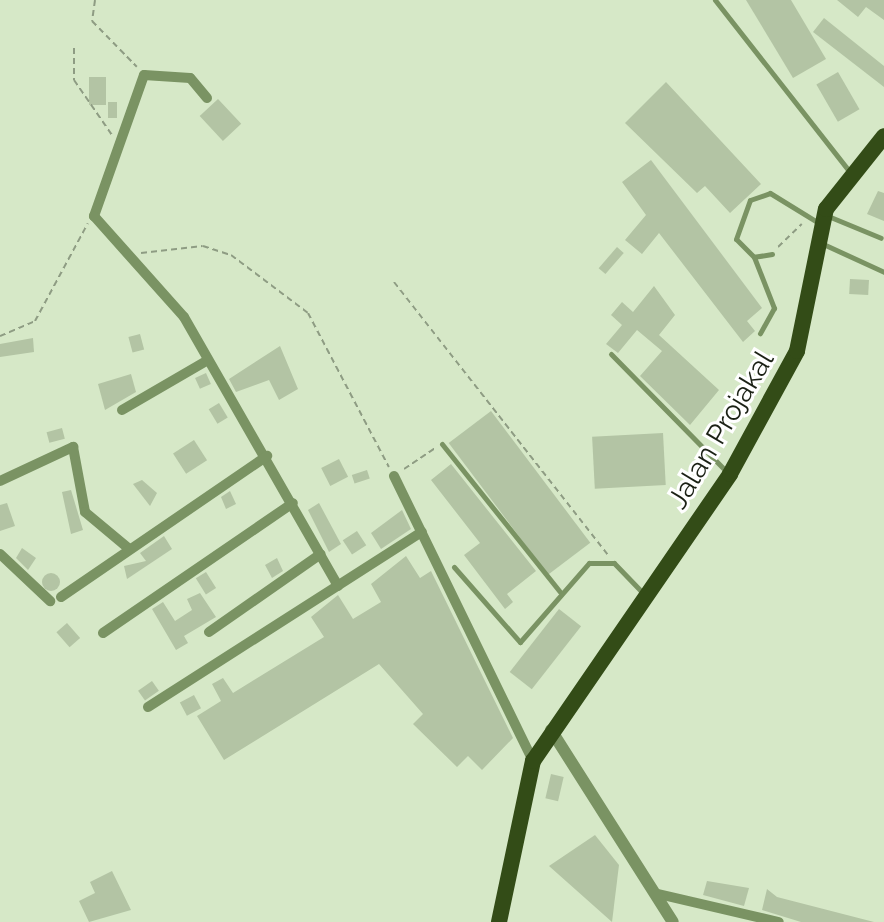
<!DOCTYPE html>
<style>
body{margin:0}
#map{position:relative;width:884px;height:922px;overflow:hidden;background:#d6e8c7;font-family:Raleway,sans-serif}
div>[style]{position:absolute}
.building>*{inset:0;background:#b3c4a4;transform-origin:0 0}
.round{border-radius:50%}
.path>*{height:2px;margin-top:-1px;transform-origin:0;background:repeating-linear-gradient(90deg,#8e9c83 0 6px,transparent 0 10px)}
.service>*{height:5px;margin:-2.5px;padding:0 2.5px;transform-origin:2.5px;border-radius:2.5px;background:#7a9363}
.minor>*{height:10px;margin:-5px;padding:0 5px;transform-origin:5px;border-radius:5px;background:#7a9363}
.tertiary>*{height:12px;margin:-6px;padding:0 6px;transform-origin:6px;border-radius:6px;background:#7a9363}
.primary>*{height:16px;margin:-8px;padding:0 8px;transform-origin:8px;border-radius:8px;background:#334c17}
span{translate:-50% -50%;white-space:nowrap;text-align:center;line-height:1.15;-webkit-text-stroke:6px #fff;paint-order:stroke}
.street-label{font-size:28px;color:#1b2115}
</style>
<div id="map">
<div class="building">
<i style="clip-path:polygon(746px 0,791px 0,826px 59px,793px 78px)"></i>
<i style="clip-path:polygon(837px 0,884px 0,884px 20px,866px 7px,858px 17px)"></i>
<i style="clip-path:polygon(824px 18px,884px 66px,884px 87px,813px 32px)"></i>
<i style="left:838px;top:72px;width:43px;height:25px;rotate:60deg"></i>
<i style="left:89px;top:77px;width:17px;height:28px"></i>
<i style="clip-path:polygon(666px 82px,761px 184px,730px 213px,705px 186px,697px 193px,625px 123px)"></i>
<i style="left:218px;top:99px;width:34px;height:25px;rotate:47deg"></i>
<i style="left:108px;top:102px;width:9px;height:16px"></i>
<i style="clip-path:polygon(651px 160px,762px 308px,747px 321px,755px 331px,743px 342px,659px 233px,642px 254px,625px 240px,646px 215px,622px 182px)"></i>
<i style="clip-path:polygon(878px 191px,884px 193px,884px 221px,867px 214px)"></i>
<i style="left:617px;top:247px;width:9px;height:28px;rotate:41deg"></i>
<i style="left:850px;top:279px;width:19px;height:15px;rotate:3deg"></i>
<i style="clip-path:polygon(654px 286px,675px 315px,659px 335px,719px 390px,690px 425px,640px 376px,662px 351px,637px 330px,618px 353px,606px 344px,622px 325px,611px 315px,622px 302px,633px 312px)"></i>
<i style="left:140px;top:334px;width:16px;height:12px;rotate:75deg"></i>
<i style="clip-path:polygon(33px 338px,34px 352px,0 357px,0 344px)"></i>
<i style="clip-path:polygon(280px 346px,298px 389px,279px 400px,269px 380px,236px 392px,229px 379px)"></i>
<i style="left:206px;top:373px;width:12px;height:12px;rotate:66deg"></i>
<i style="clip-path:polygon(131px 374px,136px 392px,105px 410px,98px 384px)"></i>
<i style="left:219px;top:403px;width:17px;height:12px;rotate:59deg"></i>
<i style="left:491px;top:411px;width:165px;height:53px;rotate:53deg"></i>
<i style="left:62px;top:428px;width:11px;height:16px;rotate:75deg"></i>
<i style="left:663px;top:433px;width:52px;height:71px;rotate:87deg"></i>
<i style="left:194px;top:440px;width:24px;height:25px;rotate:57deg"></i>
<i style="left:339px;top:459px;width:20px;height:20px;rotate:63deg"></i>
<i style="clip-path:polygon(451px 464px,536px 571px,507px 594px,513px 602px,505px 609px,464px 555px,480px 543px,431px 480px)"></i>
<i style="left:367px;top:470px;width:9px;height:16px;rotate:72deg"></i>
<i style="clip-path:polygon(142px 480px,157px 493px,150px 506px,133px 484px)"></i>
<i style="clip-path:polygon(71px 490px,83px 530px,71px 534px,62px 492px)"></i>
<i style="clip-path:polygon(230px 491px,236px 504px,226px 509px,221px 497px)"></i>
<i style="clip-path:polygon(7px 503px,15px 526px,0 531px,0 505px)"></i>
<i style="clip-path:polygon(319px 503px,341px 544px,329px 552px,308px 510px)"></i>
<i style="clip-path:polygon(402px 510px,411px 529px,381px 549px,371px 533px)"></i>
<i style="left:357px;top:531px;width:17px;height:17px;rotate:57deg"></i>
<i style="clip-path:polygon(164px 536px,172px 549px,127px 579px,124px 566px,146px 561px,140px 553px)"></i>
<i style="clip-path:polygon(22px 548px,36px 558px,28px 570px,16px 558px)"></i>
<i style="clip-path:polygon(406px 556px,420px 578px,431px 571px,513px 738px,482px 770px,468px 756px,457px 767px,413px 724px,423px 714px,379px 664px,224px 760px,197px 716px,221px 701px,212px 684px,223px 678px,233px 693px,324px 637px,311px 617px,338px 595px,353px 619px,381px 602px,371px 584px)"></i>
<i style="clip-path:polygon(277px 558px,283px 571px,272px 578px,265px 565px)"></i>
<i style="left:206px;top:572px;width:19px;height:12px;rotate:58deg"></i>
<i class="round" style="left:42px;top:573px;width:18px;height:18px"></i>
<i style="clip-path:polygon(200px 593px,216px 617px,184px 636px,188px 643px,176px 650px,152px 609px,163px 602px,175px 621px,192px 610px,187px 599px)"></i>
<i style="left:559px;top:609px;width:28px;height:80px;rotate:38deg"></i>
<i style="left:67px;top:623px;width:20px;height:14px;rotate:49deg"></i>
<i style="left:152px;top:681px;width:12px;height:17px;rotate:55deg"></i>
<i style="left:194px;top:695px;width:15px;height:16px;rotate:62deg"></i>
<i style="left:551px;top:774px;width:13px;height:25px;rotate:13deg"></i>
<i style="clip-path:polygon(595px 835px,619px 865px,612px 922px,549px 866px)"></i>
<i style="clip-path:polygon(112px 871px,131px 910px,89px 922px,79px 901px,95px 893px,90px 882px)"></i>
<i style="clip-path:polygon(707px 881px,749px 888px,744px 906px,703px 895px)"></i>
<i style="clip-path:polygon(767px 889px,777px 897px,874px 922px,801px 922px,762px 910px)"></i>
</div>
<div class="path">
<i style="left:95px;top:0;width:21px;rotate:98deg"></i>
<i style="left:92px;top:21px;width:64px;rotate:45.6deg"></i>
<i style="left:74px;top:48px;width:32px;rotate:90deg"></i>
<i style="left:74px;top:80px;width:67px;rotate:55.4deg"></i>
<i style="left:778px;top:247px;width:33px;rotate:-44deg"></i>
<i style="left:141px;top:253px;width:62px;rotate:-6.4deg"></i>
<i style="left:203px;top:246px;width:29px;rotate:18deg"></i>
<i style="left:231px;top:255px;width:96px;rotate:37deg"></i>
<i style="left:308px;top:313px;width:174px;rotate:62.3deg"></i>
<i style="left:394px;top:282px;width:347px;rotate:51.9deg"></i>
<i style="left:0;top:336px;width:38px;rotate:-23deg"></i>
<i style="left:35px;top:321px;width:111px;rotate:-61.6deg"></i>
<i style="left:404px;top:469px;width:37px;rotate:-34deg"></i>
</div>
<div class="service">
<i style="left:715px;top:0;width:219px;rotate:51.9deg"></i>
<i style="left:828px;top:216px;width:57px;rotate:22.5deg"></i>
<i style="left:821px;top:243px;width:69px;rotate:24.7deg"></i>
<i style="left:772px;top:254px;width:18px;rotate:171deg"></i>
<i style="left:754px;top:257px;width:25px;rotate:-135deg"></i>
<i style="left:736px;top:239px;width:41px;rotate:-70.3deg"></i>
<i style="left:750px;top:200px;width:21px;rotate:-19deg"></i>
<i style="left:770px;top:193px;width:57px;rotate:31.5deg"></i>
<i style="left:754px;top:257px;width:55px;rotate:68.6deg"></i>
<i style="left:774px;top:308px;width:29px;rotate:119deg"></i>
<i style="left:611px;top:354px;width:164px;rotate:45.5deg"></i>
<i style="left:442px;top:444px;width:189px;rotate:51.4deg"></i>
<i style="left:454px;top:567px;width:100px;rotate:48.7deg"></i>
<i style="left:520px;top:642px;width:105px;rotate:-48.9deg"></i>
<i style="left:589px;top:563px;width:25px"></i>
<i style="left:614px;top:563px;width:42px;rotate:46deg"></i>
</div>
<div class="minor">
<i style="left:207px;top:98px;width:26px;rotate:-130deg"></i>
<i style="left:190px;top:78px;width:46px;rotate:-176.3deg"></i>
<i style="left:144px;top:75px;width:150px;rotate:109.5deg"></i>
<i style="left:94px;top:216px;width:135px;rotate:48.3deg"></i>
<i style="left:184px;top:317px;width:310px;rotate:60.2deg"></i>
<i style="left:122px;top:410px;width:99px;rotate:-30.2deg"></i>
<i style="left:394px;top:476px;width:317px;rotate:64deg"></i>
<i style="left:0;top:481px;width:81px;rotate:-25deg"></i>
<i style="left:73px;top:447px;width:66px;rotate:79.5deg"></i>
<i style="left:85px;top:512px;width:56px;rotate:39.9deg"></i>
<i style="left:0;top:554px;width:69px;rotate:43.2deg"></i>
<i style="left:61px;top:597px;width:250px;rotate:-34.4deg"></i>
<i style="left:209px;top:632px;width:136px;rotate:-34.9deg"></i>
<i style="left:103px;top:633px;width:230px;rotate:-34.4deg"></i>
<i style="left:148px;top:707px;width:325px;rotate:-32.6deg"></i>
<i style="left:654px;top:893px;width:128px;rotate:13.1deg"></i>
</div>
<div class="tertiary">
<i style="left:551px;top:730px;width:227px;rotate:57.6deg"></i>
</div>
<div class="primary">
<i style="left:499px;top:922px;width:165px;rotate:-78.1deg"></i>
<i style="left:533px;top:761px;width:348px;rotate:-55.5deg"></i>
<i style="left:730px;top:474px;width:140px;rotate:-61.4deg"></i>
<i style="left:797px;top:351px;width:145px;rotate:-78.5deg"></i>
<i style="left:826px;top:209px;width:93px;rotate:-51.5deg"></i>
</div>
<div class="street-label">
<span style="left:721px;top:430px;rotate:-59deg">Jalan Projakal</span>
</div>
</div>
